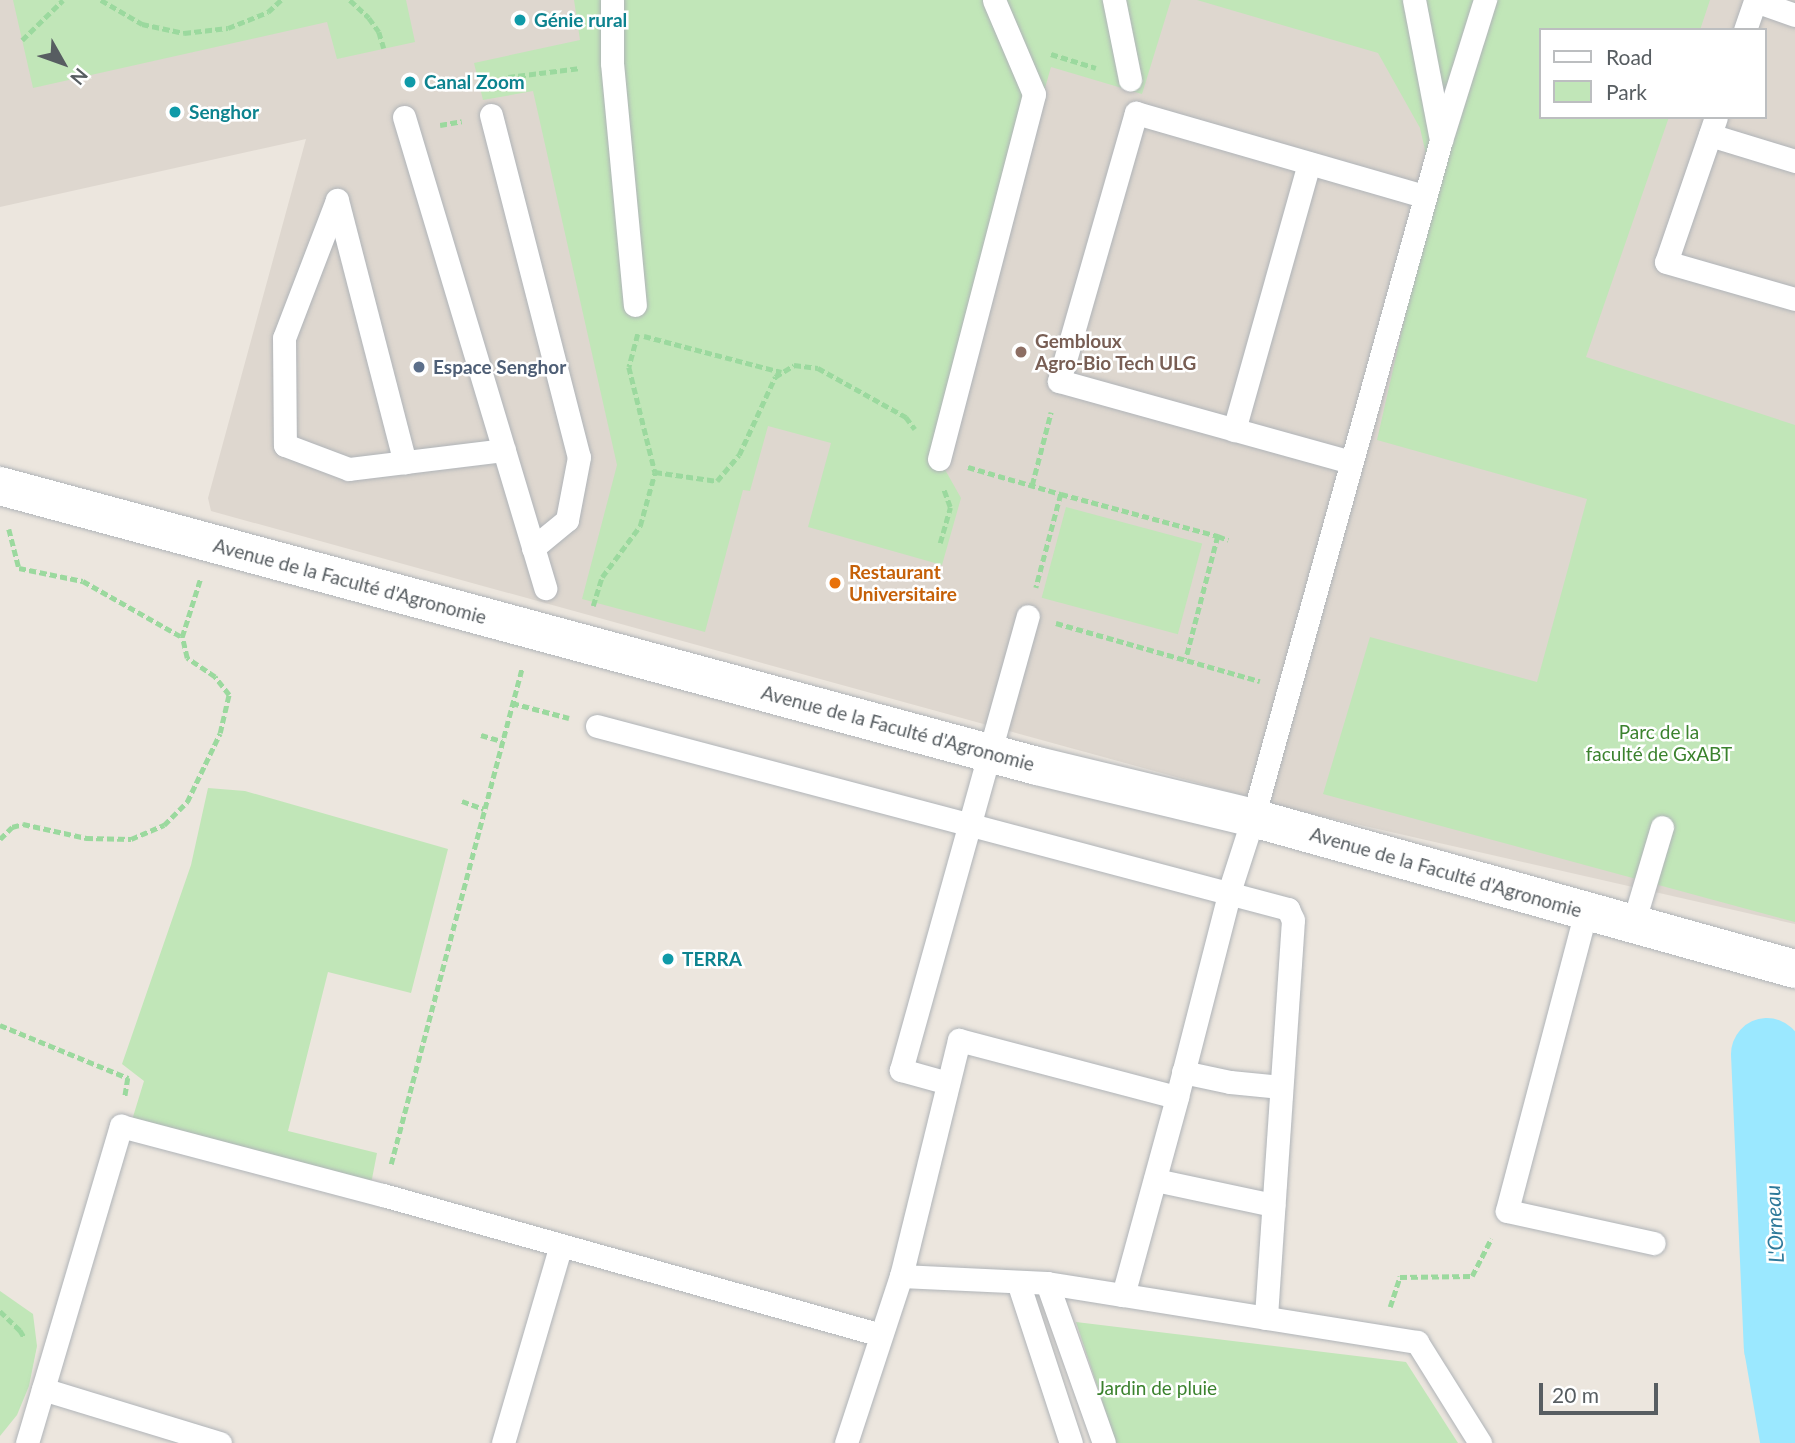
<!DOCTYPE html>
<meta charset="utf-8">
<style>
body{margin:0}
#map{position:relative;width:1795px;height:1443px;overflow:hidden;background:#ece6de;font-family:Lato,sans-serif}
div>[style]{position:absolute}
.education>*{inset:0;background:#ded7cf}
.green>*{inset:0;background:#c1e6b8;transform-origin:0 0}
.river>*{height:72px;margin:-36px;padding:0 36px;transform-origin:36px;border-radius:36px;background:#9be8ff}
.path>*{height:4.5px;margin-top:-2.25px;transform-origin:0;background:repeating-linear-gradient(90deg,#9bd99e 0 7px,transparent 0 10.5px)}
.roads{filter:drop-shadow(0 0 2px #b0b4b8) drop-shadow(0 0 2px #b0b4b8)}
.service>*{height:23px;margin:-11.5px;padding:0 11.5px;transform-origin:11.5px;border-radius:11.5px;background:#fff}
.tertiary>*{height:38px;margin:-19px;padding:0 19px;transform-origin:19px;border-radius:19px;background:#fff}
.dots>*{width:19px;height:19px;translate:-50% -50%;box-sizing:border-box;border:4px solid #fff;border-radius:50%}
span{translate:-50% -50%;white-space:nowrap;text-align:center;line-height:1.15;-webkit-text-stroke:5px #fff;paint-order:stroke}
.culture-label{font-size:19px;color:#0d838f;font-weight:700}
.left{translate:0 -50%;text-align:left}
.education-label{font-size:19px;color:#785e54;font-weight:700}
.service-label{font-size:19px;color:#4e5e75;font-weight:700}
.food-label{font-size:19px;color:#c56008;font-weight:700}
.street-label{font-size:19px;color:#575d61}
.park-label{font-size:19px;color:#3b822e}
.water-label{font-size:21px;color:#2e799a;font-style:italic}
.legend{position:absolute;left:1539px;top:28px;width:228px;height:91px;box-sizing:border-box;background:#fff;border:2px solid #bcbec0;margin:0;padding:9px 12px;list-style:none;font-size:21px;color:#575d61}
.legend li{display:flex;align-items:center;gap:14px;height:35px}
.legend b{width:35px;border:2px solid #bcbec0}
.north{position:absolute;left:28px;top:28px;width:70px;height:70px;-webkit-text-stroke:5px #fff;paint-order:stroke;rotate:130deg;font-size:19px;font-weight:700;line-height:28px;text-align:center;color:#575d61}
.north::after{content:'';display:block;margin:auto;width:24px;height:32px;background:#575d61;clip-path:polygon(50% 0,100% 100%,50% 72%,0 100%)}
.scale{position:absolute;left:1539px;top:1383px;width:119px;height:32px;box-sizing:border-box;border:4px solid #575d61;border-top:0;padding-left:9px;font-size:21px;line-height:24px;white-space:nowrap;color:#575d61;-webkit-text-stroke:5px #fff;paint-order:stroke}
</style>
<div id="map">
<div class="education">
<i style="clip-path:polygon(evenodd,0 0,1795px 0,1795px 924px,1303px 812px,211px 511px,208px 498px,306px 139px,0 207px,0 0,1541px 30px,1765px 30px,1765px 117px,1541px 117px,1541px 30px)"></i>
</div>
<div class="green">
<i style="clip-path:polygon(13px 0,406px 0,415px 42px,337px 59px,327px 22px,33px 88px)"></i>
<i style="clip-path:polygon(574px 0,1171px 0,1142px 94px,1051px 67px,939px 459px,961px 498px,942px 565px,808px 527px,831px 443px,768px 426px,750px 491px,743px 490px,705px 632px,582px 599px,617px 465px,533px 91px,483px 100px,474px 63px,580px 40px)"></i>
<i style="clip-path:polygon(1197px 0,1710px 0,1700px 30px,1541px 30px,1541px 117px,1669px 117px,1586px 357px,1795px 425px,1795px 922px,1323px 794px,1370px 637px,1537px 682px,1587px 499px,1377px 440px,1434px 189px,1420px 128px,1378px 53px)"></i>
<i style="left:1066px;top:507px;width:141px;height:94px;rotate:15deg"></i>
<i style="clip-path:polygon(208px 788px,245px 791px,448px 849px,411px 993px,328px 972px,288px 1131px,377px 1153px,371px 1184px,132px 1120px,144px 1081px,122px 1064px,191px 865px)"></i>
<i style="clip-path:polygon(0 1291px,33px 1314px,37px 1346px,29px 1386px,17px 1415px,0 1436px)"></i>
<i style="clip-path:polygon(1076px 1322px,1406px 1362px,1458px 1443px,1116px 1443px)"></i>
</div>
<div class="river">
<i style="left:1767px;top:1054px;width:293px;rotate:87.5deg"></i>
<i style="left:1780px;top:1347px;width:88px;rotate:80.2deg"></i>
</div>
<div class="path">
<i style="left:101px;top:0;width:48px;rotate:30.3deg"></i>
<i style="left:142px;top:24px;width:43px;rotate:12.1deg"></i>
<i style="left:184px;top:33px;width:44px;rotate:-6.5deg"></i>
<i style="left:228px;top:28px;width:43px;rotate:-21.8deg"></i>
<i style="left:268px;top:12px;width:18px;rotate:-43deg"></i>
<i style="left:350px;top:0;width:26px;rotate:43deg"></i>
<i style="left:369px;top:18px;width:17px;rotate:54deg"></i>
<i style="left:379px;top:32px;width:17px;rotate:73deg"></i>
<i style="left:22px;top:40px;width:57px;rotate:-44.3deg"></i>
<i style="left:1051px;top:54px;width:47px;rotate:17.3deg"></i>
<i style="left:511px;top:90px;width:13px;rotate:-103deg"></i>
<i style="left:508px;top:77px;width:73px;rotate:-7.1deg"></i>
<i style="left:440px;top:125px;width:22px;rotate:-10deg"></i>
<i style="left:638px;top:334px;width:34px;rotate:105deg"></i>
<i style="left:629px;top:367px;width:108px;rotate:76.1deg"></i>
<i style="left:655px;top:472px;width:63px;rotate:8.3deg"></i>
<i style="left:717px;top:481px;width:34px;rotate:-50deg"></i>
<i style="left:739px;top:455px;width:86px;rotate:-65.2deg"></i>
<i style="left:775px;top:377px;width:22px;rotate:-32deg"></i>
<i style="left:794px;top:365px;width:24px;rotate:7deg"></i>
<i style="left:818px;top:368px;width:101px;rotate:29.1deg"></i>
<i style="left:906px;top:417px;width:15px;rotate:53deg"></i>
<i style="left:644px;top:336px;width:142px;rotate:14.7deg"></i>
<i style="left:968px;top:467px;width:97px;rotate:16.2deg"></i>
<i style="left:1061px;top:494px;width:97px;rotate:104.9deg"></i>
<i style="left:1032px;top:485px;width:75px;rotate:-75.4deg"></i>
<i style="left:1061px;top:494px;width:163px;rotate:15deg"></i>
<i style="left:1218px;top:536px;width:127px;rotate:104.6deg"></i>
<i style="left:9px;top:529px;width:40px;rotate:75.6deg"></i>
<i style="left:19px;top:568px;width:65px;rotate:11.5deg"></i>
<i style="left:83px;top:581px;width:114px;rotate:29.5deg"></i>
<i style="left:1218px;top:536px;width:11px;rotate:22deg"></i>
<i style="left:940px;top:543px;width:37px;rotate:-74deg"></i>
<i style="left:950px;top:507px;width:20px;rotate:-110deg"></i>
<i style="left:593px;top:606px;width:30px;rotate:-73deg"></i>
<i style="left:602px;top:577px;width:64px;rotate:-53.3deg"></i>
<i style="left:640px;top:526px;width:56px;rotate:-74.5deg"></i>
<i style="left:1056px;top:623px;width:212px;rotate:15.9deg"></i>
<i style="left:512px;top:703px;width:59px;rotate:14.7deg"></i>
<i style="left:481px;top:735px;width:22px;rotate:16deg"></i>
<i style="left:462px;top:801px;width:23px;rotate:20deg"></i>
<i style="left:0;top:839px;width:17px;rotate:-45deg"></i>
<i style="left:12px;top:827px;width:11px;rotate:-15deg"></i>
<i style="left:23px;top:824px;width:65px;rotate:12.5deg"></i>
<i style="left:86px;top:838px;width:45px;rotate:1.3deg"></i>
<i style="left:131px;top:839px;width:36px;rotate:-23deg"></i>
<i style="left:164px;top:825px;width:33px;rotate:-45deg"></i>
<i style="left:187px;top:802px;width:76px;rotate:-64.4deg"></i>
<i style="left:220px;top:733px;width:39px;rotate:-77deg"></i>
<i style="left:229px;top:695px;width:23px;rotate:-128deg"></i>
<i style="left:215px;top:677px;width:34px;rotate:-146deg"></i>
<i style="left:187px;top:658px;width:22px;rotate:-103deg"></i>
<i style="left:182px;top:637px;width:60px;rotate:-72.5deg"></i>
<i style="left:0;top:1025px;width:139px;rotate:22.5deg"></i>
<i style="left:128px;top:1078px;width:19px;rotate:99deg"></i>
<i style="left:391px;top:1164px;width:513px;rotate:-75.21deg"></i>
<i style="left:1390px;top:1307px;width:32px;rotate:-72deg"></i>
<i style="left:1400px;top:1277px;width:72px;rotate:-0.8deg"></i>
<i style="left:1472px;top:1276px;width:42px;rotate:-62.8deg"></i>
<i style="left:0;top:1311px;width:28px;rotate:44deg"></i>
<i style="left:20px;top:1330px;width:8px;rotate:60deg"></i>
</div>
<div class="roads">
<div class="service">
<i style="left:612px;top:0;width:63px;rotate:90deg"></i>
<i style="left:612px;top:63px;width:243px;rotate:84.6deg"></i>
<i style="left:1114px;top:0;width:81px;rotate:78.6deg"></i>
<i style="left:1745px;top:30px;width:31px;rotate:-71deg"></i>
<i style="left:1755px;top:1px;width:42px;rotate:19.3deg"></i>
<i style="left:491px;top:115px;width:353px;rotate:75.6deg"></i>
<i style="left:579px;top:457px;width:64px;rotate:100.8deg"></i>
<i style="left:567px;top:520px;width:44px;rotate:140.5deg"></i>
<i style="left:404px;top:117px;width:492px;rotate:73.3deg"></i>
<i style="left:1716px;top:117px;width:153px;rotate:109deg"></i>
<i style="left:1666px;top:262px;width:134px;rotate:16deg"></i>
<i style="left:1710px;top:135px;width:89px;rotate:17deg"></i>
<i style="left:1442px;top:137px;width:144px;rotate:-72.6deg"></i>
<i style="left:337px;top:200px;width:148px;rotate:111deg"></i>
<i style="left:284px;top:338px;width:107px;rotate:89.5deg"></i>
<i style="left:285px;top:445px;width:68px;rotate:20.6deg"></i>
<i style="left:349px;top:469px;width:156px;rotate:-7deg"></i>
<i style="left:337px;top:200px;width:271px;rotate:75.5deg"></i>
<i style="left:1234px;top:430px;width:277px;rotate:-74.3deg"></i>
<i style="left:939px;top:459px;width:377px;rotate:-75.4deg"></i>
<i style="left:1034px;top:94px;width:102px;rotate:-113.1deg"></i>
<i style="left:1351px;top:462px;width:303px;rotate:-164.5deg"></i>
<i style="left:1059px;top:381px;width:279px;rotate:-74deg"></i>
<i style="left:1136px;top:113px;width:300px;rotate:16.1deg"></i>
<i style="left:597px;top:726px;width:715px;rotate:14.83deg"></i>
<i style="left:1288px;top:909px;width:12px;rotate:66deg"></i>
<i style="left:1293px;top:920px;width:399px;rotate:93.9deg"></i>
<i style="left:1586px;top:911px;width:310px;rotate:104.8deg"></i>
<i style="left:1507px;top:1211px;width:150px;rotate:12.3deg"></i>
<i style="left:1633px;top:924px;width:101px;rotate:-73.4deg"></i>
<i style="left:1183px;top:1072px;width:48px;rotate:12deg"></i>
<i style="left:1230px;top:1082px;width:51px;rotate:5.6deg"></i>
<i style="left:948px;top:1083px;width:49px;rotate:-164.5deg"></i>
<i style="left:901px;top:1070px;width:471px;rotate:-74.4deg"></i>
<i style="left:1155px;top:1180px;width:121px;rotate:12deg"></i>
<i style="left:901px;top:1276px;width:146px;rotate:2.7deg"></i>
<i style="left:1047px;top:1283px;width:77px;rotate:9deg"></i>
<i style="left:1123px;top:1295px;width:205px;rotate:-74.7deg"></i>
<i style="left:1018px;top:1282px;width:169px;rotate:71.8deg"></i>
<i style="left:1047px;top:1283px;width:170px;rotate:70.4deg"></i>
<i style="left:1123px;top:1295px;width:298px;rotate:9.1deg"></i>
<i style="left:1417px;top:1342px;width:119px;rotate:58deg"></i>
<i style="left:43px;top:1389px;width:185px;rotate:17deg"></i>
<i style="left:27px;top:1443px;width:331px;rotate:-73.5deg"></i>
<i style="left:121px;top:1126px;width:271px;rotate:14.8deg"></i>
<i style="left:383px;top:1195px;width:517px;rotate:15.7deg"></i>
<i style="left:503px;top:1443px;width:206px;rotate:-73.7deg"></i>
<i style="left:846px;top:1443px;width:176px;rotate:-71.8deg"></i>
<i style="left:901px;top:1276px;width:243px;rotate:-76.2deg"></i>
<i style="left:959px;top:1040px;width:225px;rotate:14.7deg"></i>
<i style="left:1177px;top:1097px;width:218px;rotate:-75.6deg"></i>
<i style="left:1231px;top:886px;width:71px;rotate:-72.1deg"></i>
<i style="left:1253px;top:818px;width:704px;rotate:-74.5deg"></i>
<i style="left:1441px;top:140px;width:143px;rotate:-100.9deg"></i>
</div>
<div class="tertiary">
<i style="left:0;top:486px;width:1074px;rotate:15.11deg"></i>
<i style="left:1037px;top:766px;width:222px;rotate:13.5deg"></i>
<i style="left:1253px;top:818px;width:563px;rotate:15.57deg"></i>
</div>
</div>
<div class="dots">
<i style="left:520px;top:20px;background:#0f9aa8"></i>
<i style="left:410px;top:82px;background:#0f9aa8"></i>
<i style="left:175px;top:112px;background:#0f9aa8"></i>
<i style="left:1021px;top:352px;background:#8d6e63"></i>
<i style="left:419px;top:367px;background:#5c6f8a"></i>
<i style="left:835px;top:583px;background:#e8710a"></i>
<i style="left:668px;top:959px;background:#0f9aa8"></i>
</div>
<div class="culture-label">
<span class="left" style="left:534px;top:20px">Génie rural</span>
<span class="left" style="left:424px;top:82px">Canal Zoom</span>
<span class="left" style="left:189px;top:112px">Senghor</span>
<span class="left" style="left:682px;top:959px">TERRA</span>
</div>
<div class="education-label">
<span class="left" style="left:1035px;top:352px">Gembloux<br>Agro-Bio Tech ULG</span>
</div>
<div class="service-label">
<span class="left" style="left:433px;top:367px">Espace Senghor</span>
</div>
<div class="food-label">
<span class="left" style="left:849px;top:583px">Restaurant<br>Universitaire</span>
</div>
<div class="street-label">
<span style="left:350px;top:581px;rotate:15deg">Avenue de la Faculté d'Agronomie</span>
<span style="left:898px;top:728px;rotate:15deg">Avenue de la Faculté d'Agronomie</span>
<span style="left:1446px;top:872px;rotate:16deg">Avenue de la Faculté d'Agronomie</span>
</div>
<div class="park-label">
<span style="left:1659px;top:743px">Parc de la<br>faculté de GxABT</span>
<span style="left:1157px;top:1388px">Jardin de pluie</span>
</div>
<div class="water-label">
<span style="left:1774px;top:1224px;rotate:-93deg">L'Orneau</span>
</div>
<ul class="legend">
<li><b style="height:9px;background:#fff"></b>Road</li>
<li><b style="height:19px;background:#c1e6b8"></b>Park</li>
</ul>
<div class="north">N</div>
<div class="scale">20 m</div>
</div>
